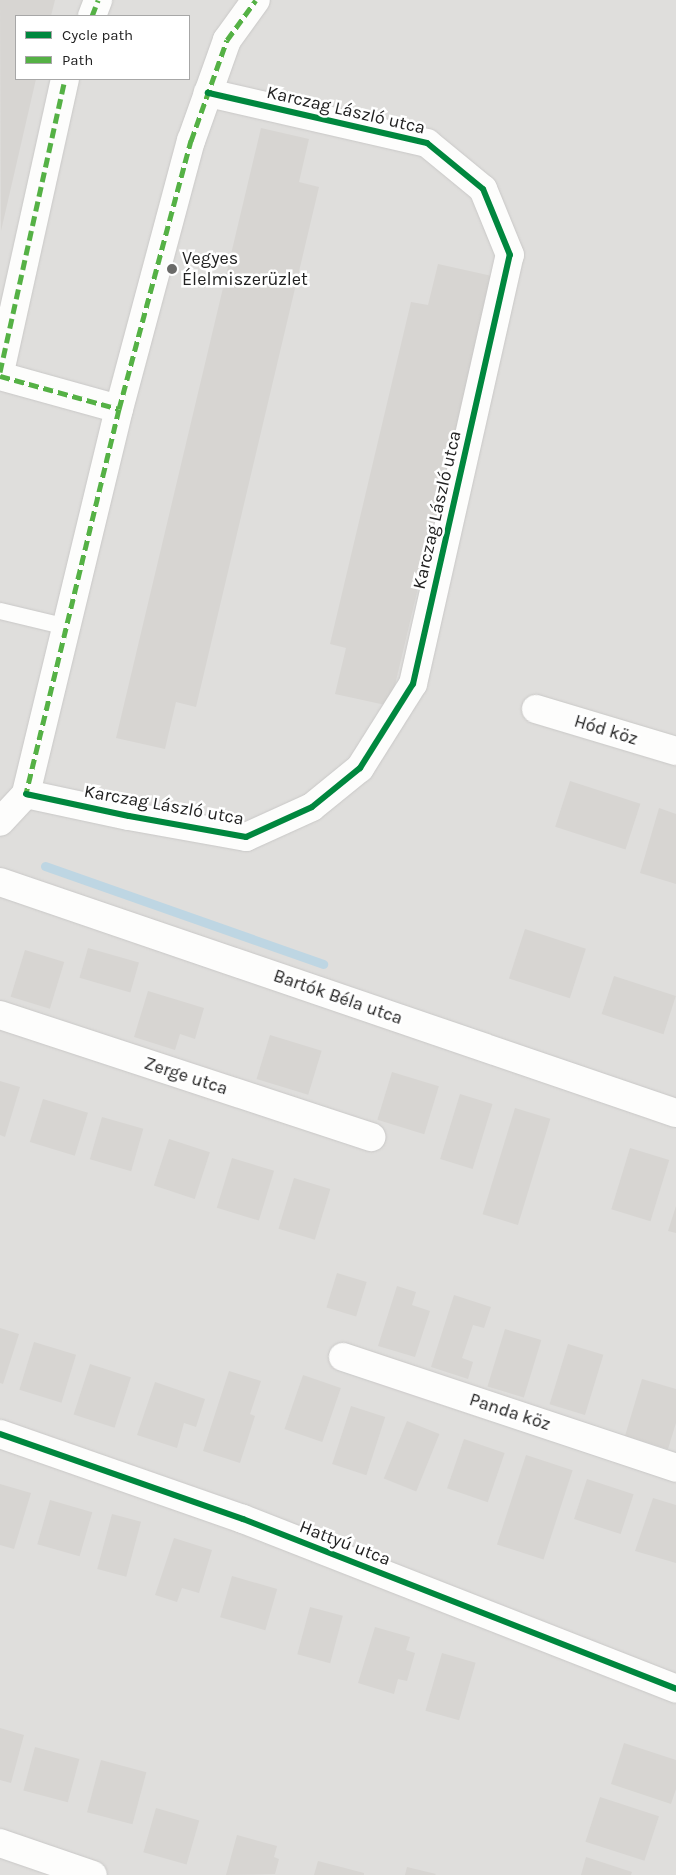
<!DOCTYPE html>
<meta charset="utf-8">
<style>
body{margin:0}
#map{position:relative;width:676px;height:1875px;overflow:hidden;background:#f0efeb;font-family:Karla,sans-serif}
div>[style]{position:absolute}
.residential>*{inset:0;background:#dfdedc}
.stream>*{height:9px;margin:-4.5px;padding:0 4.5px;transform-origin:4.5px;border-radius:4.5px;background:#bed6e3}
.building>*{inset:0;background:#d7d5d2;transform-origin:0 0}
.roads{filter:drop-shadow(0 0 1px #c9c8c7) drop-shadow(0 0 1px #c9c8c7)}
.service>*{height:16px;margin:-8px;padding:0 8px;transform-origin:8px;border-radius:8px;background:#fdfdfc}
.minor>*{height:28px;margin:-14px;padding:0 14px;transform-origin:14px;border-radius:14px;background:#fdfdfc}
.quiet>*{height:5px;margin-top:-2.5px;transform-origin:0;background:repeating-linear-gradient(90deg,#55b145 0 10px,transparent 0 15px)}
.cycleway>*{height:6px;margin:-3px;padding:0 3px;transform-origin:3px;border-radius:3px;background:#00873e}
.dots>*{width:14px;height:14px;translate:-50% -50%;box-sizing:border-box;border:2px solid #fff;border-radius:50%}
span{translate:-50% -50%;white-space:nowrap;text-align:center;line-height:1.15;-webkit-text-stroke:5px #fff;paint-order:stroke}
.street-label{font-size:18px;color:#222}
.poi-label{font-size:18px;color:#222}
.left{translate:0 -50%;text-align:left}
.legend{position:absolute;left:15px;top:15px;width:175px;height:65px;box-sizing:border-box;background:#fff;border:1px solid #a7a7a7;margin:0;padding:6px 9px;list-style:none;font-size:15px;color:#222}
.legend li{display:flex;align-items:center;gap:10px;height:25px}
.legend b{width:25px;border:1px solid #a7a7a7}
</style>
<div id="map">
<div class="residential">
<i style="clip-path:polygon(evenodd,0 0,676px 0,676px 1875px,0 1875px,0 0,16px 16px,189px 16px,189px 79px,16px 79px,16px 16px)"></i>
</div>
<div class="stream">
<i style="left:45px;top:866px;width:295px;rotate:19.4deg"></i>
</div>
<div class="building">
<i style="clip-path:polygon(0 0,55px 0,51px 16px,16px 16px,16px 79px,36px 79px,1px 231px)"></i>
<i style="clip-path:polygon(261px 128px,309px 139px,299px 182px,319px 187px,196px 707px,176px 702px,165px 749px,116px 738px)"></i>
<i style="clip-path:polygon(438px 264px,492px 276px,390px 706px,335px 694px,346px 648px,330px 644px,411px 302px,428px 305px)"></i>
<i style="left:570px;top:781px;width:74px;height:48px;rotate:18deg"></i>
<i style="clip-path:polygon(659px 808px,676px 814px,676px 884px,640px 873px)"></i>
<i style="left:525px;top:929px;width:64px;height:52px;rotate:18deg"></i>
<i style="left:88px;top:948px;width:53px;height:31px;rotate:16deg"></i>
<i style="left:25px;top:950px;width:41px;height:49px;rotate:17deg"></i>
<i style="left:614px;top:976px;width:65px;height:40px;rotate:18deg"></i>
<i style="clip-path:polygon(148px 991px,204px 1008px,195px 1039px,180px 1034px,175px 1050px,134px 1037px)"></i>
<i style="left:270px;top:1035px;width:54px;height:46px;rotate:17deg"></i>
<i style="left:392px;top:1072px;width:49px;height:50px;rotate:17deg"></i>
<i style="clip-path:polygon(0 1081px,20px 1087px,5px 1137px,0 1135px)"></i>
<i style="left:460px;top:1094px;width:34px;height:68px;rotate:17deg"></i>
<i style="left:43px;top:1099px;width:47px;height:45px;rotate:17deg"></i>
<i style="left:515px;top:1108px;width:37px;height:111px;rotate:17deg"></i>
<i style="left:102px;top:1117px;width:43px;height:44px;rotate:16deg"></i>
<i style="left:169px;top:1139px;width:43px;height:49px;rotate:18deg"></i>
<i style="left:630px;top:1148px;width:41px;height:64px;rotate:17deg"></i>
<i style="left:232px;top:1158px;width:44px;height:52px;rotate:17deg"></i>
<i style="left:294px;top:1178px;width:38px;height:53px;rotate:17deg"></i>
<i style="clip-path:polygon(676px 1206px,676px 1233px,668px 1231px)"></i>
<i style="left:337px;top:1273px;width:31px;height:36px;rotate:17deg"></i>
<i style="clip-path:polygon(397px 1286px,416px 1292px,412px 1305px,430px 1311px,415px 1357px,378px 1346px)"></i>
<i style="clip-path:polygon(454px 1295px,491px 1307px,484px 1328px,473px 1325px,462px 1358px,473px 1362px,468px 1379px,431px 1367px)"></i>
<i style="clip-path:polygon(0 1328px,19px 1334px,3px 1384px,0 1383px)"></i>
<i style="left:505px;top:1329px;width:38px;height:60px;rotate:17deg"></i>
<i style="left:34px;top:1342px;width:44px;height:50px;rotate:17deg"></i>
<i style="left:568px;top:1344px;width:37px;height:63px;rotate:17deg"></i>
<i style="left:90px;top:1364px;width:43px;height:53px;rotate:18deg"></i>
<i style="clip-path:polygon(229px 1371px,261px 1381px,250px 1414px,255px 1416px,240px 1463px,203px 1451px)"></i>
<i style="left:303px;top:1375px;width:40px;height:57px;rotate:19deg"></i>
<i style="clip-path:polygon(642px 1379px,676px 1389px,676px 1423px,668px 1449px,625px 1436px)"></i>
<i style="clip-path:polygon(155px 1382px,205px 1399px,196px 1427px,184px 1423px,177px 1448px,137px 1435px)"></i>
<i style="left:351px;top:1406px;width:36px;height:61px;rotate:18deg"></i>
<i style="left:407px;top:1421px;width:35px;height:62px;rotate:22deg"></i>
<i style="left:464px;top:1439px;width:43px;height:52px;rotate:19deg"></i>
<i style="left:526px;top:1455px;width:49px;height:94px;rotate:18deg"></i>
<i style="left:587px;top:1479px;width:49px;height:42px;rotate:18deg"></i>
<i style="clip-path:polygon(0 1484px,31px 1493px,14px 1549px,0 1545px)"></i>
<i style="clip-path:polygon(653px 1498px,676px 1505px,676px 1563px,635px 1551px)"></i>
<i style="left:50px;top:1500px;width:44px;height:46px;rotate:16deg"></i>
<i style="left:112px;top:1514px;width:30px;height:57px;rotate:15deg"></i>
<i style="clip-path:polygon(174px 1538px,212px 1550px,199px 1593px,182px 1588px,177px 1602px,155px 1595px)"></i>
<i style="left:232px;top:1576px;width:47px;height:43px;rotate:16deg"></i>
<i style="left:310px;top:1607px;width:34px;height:49px;rotate:15deg"></i>
<i style="clip-path:polygon(375px 1627px,410px 1637px,406px 1650px,415px 1653px,407px 1681px,398px 1679px,394px 1694px,358px 1683px)"></i>
<i style="left:442px;top:1653px;width:35px;height:60px;rotate:16deg"></i>
<i style="clip-path:polygon(0 1728px,24px 1735px,11px 1783px,0 1780px)"></i>
<i style="clip-path:polygon(624px 1743px,676px 1760px,676px 1789px,671px 1804px,611px 1784px)"></i>
<i style="left:35px;top:1747px;width:46px;height:45px;rotate:15deg"></i>
<i style="left:101px;top:1760px;width:47px;height:54px;rotate:15deg"></i>
<i style="left:600px;top:1797px;width:62px;height:47px;rotate:18deg"></i>
<i style="left:156px;top:1808px;width:45px;height:46px;rotate:16deg"></i>
<i style="clip-path:polygon(237px 1835px,277px 1846px,274px 1857px,279px 1859px,275px 1874px,226px 1875px)"></i>
<i style="clip-path:polygon(586px 1857px,632px 1872px,631px 1875px,581px 1875px)"></i>
<i style="clip-path:polygon(318px 1861px,364px 1873px,364px 1875px,314px 1875px)"></i>
<i style="clip-path:polygon(407px 1867px,436px 1874px,435px 1875px,405px 1875px)"></i>
</div>
<div class="roads">
<div class="service">
<i style="left:0;top:611px;width:69px;rotate:13.4deg"></i>
</div>
<div class="minor">
<i style="left:92px;top:16px;width:17px;rotate:-69deg"></i>
<i style="left:0;top:372px;width:300px;rotate:-77.5deg"></i>
<i style="left:0;top:376px;width:123px;rotate:15.5deg"></i>
<i style="left:119px;top:409px;width:396px;rotate:103.6deg"></i>
<i style="left:26px;top:794px;width:38px;rotate:133deg"></i>
<i style="left:119px;top:409px;width:278px;rotate:-75deg"></i>
<i style="left:191px;top:141px;width:107px;rotate:-70.4deg"></i>
<i style="left:227px;top:40px;width:49px;rotate:-54.1deg"></i>
<i style="left:536px;top:709px;width:146px;rotate:16.7deg"></i>
<i style="left:26px;top:794px;width:105px;rotate:12.1deg"></i>
<i style="left:129px;top:816px;width:119px;rotate:10.2deg"></i>
<i style="left:246px;top:837px;width:72px;rotate:-24.4deg"></i>
<i style="left:312px;top:807px;width:62px;rotate:-39.1deg"></i>
<i style="left:360px;top:768px;width:99px;rotate:-57.8deg"></i>
<i style="left:413px;top:684px;width:440px;rotate:-77.3deg"></i>
<i style="left:510px;top:255px;width:71px;rotate:-112.2deg"></i>
<i style="left:483px;top:189px;width:72px;rotate:-140.6deg"></i>
<i style="left:427px;top:143px;width:225px;rotate:-167.1deg"></i>
<i style="left:0;top:882px;width:714px;rotate:18.87deg"></i>
<i style="left:0;top:1015px;width:391px;rotate:18.2deg"></i>
<i style="left:343px;top:1357px;width:351px;rotate:18.4deg"></i>
<i style="left:0;top:1434px;width:257px;rotate:19.3deg"></i>
<i style="left:243px;top:1519px;width:465px;rotate:21.4deg"></i>
<i style="left:0;top:1843px;width:98px;rotate:19deg"></i>
</div>
</div>
<div class="quiet">
<i style="left:92px;top:16px;width:17px;rotate:-69deg"></i>
<i style="left:0;top:372px;width:300px;rotate:-77.5deg"></i>
<i style="left:0;top:376px;width:123px;rotate:15.5deg"></i>
<i style="left:119px;top:409px;width:396px;rotate:103.6deg"></i>
<i style="left:26px;top:794px;width:5px;rotate:11deg"></i>
<i style="left:119px;top:409px;width:278px;rotate:-75deg"></i>
<i style="left:191px;top:141px;width:107px;rotate:-70.4deg"></i>
<i style="left:227px;top:40px;width:49px;rotate:-54.1deg"></i>
</div>
<div class="cycleway">
<i style="left:26px;top:794px;width:105px;rotate:12.1deg"></i>
<i style="left:129px;top:816px;width:119px;rotate:10.2deg"></i>
<i style="left:246px;top:837px;width:72px;rotate:-24.4deg"></i>
<i style="left:312px;top:807px;width:62px;rotate:-39.1deg"></i>
<i style="left:360px;top:768px;width:99px;rotate:-57.8deg"></i>
<i style="left:413px;top:684px;width:440px;rotate:-77.3deg"></i>
<i style="left:510px;top:255px;width:71px;rotate:-112.2deg"></i>
<i style="left:483px;top:189px;width:72px;rotate:-140.6deg"></i>
<i style="left:427px;top:143px;width:225px;rotate:-167.1deg"></i>
<i style="left:0;top:1434px;width:257px;rotate:19.3deg"></i>
<i style="left:243px;top:1519px;width:465px;rotate:21.4deg"></i>
</div>
<div class="dots">
<i style="left:172px;top:269px;background:#6a6a68"></i>
</div>
<div class="street-label">
<span style="left:346px;top:110px;rotate:13deg">Karczag László utca</span>
<span style="left:437px;top:510px;rotate:-77deg">Karczag László utca</span>
<span style="left:606px;top:730px;rotate:17deg">Hód köz</span>
<span style="left:164px;top:805px;rotate:10deg">Karczag László utca</span>
<span style="left:338px;top:997px;rotate:19deg">Bartók Béla utca</span>
<span style="left:186px;top:1076px;rotate:18deg">Zerge utca</span>
<span style="left:510px;top:1412px;rotate:18deg">Panda köz</span>
<span style="left:345px;top:1543px;rotate:21deg">Hattyú utca</span>
</div>
<div class="poi-label">
<span class="left" style="left:182px;top:269px">Vegyes<br>Élelmiszerüzlet</span>
</div>
<ul class="legend">
<li><b style="height:6px;background:#00873e"></b>Cycle path</li>
<li><b style="height:6px;background:#55b145"></b>Path</li>
</ul>
</div>
